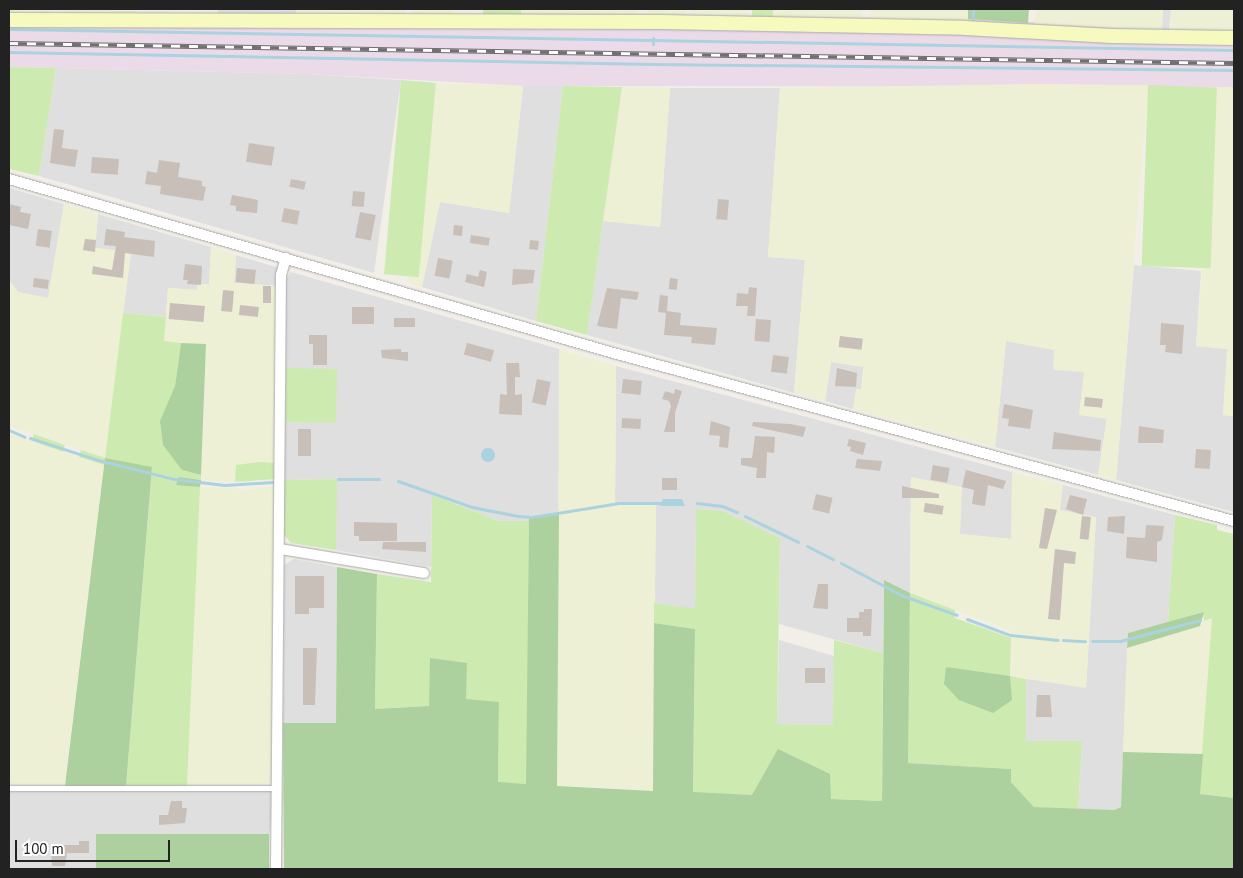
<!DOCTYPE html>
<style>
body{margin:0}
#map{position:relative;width:1243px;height:878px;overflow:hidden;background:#f2efe9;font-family:"PT Sans",sans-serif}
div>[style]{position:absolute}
.residential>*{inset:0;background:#e0dfdf;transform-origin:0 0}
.industrial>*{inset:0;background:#ebdbe8}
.farmland>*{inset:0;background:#eef0d5;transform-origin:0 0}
.grass>*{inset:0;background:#cdebb0;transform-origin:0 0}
.forest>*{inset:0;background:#add19e;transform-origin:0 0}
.water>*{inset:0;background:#aad3df}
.round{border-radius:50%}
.stream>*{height:3px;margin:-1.5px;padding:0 1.5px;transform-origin:1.5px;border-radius:1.5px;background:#aad3df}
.building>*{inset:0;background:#c7bfb8;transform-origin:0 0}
.roads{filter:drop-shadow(0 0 1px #a9a9a9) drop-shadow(0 0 1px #a9a9a9)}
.lane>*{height:5px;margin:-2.5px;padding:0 2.5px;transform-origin:2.5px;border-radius:2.5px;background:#fff}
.street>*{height:10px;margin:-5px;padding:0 5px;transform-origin:5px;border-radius:5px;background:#fff}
.secondary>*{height:14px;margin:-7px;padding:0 7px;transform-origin:7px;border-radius:7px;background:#f7fabf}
.rail>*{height:5px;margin-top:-2.5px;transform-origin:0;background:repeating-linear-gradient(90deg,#fff 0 9px,#707070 0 18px);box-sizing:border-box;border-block:1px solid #707070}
span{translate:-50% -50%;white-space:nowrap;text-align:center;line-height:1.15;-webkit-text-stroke:4px #fff;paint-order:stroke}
.frame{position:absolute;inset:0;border:10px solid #222;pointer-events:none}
.scale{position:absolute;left:15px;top:840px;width:155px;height:22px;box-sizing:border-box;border:2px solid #222;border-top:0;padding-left:6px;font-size:15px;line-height:18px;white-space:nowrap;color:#222;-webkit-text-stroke:4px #fff;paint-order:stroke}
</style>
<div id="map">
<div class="residential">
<i style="left:218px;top:9px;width:78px;height:6px"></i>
<i style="clip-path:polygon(1163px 9px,1171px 9px,1169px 31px,1162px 30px)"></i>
<i style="clip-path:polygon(56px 68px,309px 74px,401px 80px,374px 273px,39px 176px)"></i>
<i style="clip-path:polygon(523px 86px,563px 86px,536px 321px,422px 287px,440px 202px,509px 213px)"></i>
<i style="clip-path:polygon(670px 88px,780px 88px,768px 256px,805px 260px,794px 393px,587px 335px,603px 221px,660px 226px)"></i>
<i style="clip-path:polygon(9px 188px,64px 204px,48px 298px,18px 292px,9px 280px)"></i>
<i style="clip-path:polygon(98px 214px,211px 247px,209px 284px,197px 290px,168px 288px,166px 317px,123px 313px,131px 252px,95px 248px)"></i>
<i style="clip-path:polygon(236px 255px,279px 268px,279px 286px,234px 283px)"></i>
<i style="clip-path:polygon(1134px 265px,1201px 271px,1196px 346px,1228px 349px,1223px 415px,1234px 416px,1234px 512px,1116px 480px)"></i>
<i style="clip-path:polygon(291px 272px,559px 349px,559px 514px,529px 518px,529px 521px,499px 521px,432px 495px,431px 567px,336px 550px,336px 479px,284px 480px,285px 422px,336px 422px,336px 370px,286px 370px,285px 281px)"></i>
<i style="clip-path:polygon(1006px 341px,1055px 350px,1084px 372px,1107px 418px,1098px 475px,995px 447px)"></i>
<i style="clip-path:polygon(831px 362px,864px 367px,861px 390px,857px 389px,853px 409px,825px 401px)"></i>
<i style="clip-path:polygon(616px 366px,1012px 472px,1012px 539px,959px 534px,911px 478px,910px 593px,884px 580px,883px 653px,779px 624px,780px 538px,723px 511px,696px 509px,695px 610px,654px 603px,656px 505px,615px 506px)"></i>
<i style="clip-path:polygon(1063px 485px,1175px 515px,1168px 623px,1128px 633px,1121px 807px,1114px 810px,1078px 810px,1082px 741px,1026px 741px,1026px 679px,1086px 687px,1096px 518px,1059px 510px)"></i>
<i style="clip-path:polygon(294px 559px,337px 567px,336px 723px,283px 723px,284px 565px)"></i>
<i style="clip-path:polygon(779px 640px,834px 656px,833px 725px,777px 724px)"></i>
<i style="clip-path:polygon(9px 790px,274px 791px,269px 834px,96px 834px,96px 869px,9px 869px)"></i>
</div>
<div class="industrial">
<i style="clip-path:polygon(607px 14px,968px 19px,1234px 33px,1234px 87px,523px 86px,309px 74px,9px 67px,9px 15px)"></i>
</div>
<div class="farmland">
<i style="left:9px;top:9px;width:43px;height:6px"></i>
<i style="left:62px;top:9px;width:72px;height:6px"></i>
<i style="left:296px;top:9px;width:110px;height:6px"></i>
<i style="left:412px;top:9px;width:42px;height:6px"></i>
<i style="left:521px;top:9px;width:117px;height:5px"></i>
<i style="clip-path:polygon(648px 9px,686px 9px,686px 16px,647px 15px)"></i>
<i style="clip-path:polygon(691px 9px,748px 9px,747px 18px,691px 16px)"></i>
<i style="clip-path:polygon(773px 9px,862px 9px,862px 20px,772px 18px)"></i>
<i style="left:870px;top:9px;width:98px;height:11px"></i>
<i style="clip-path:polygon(1036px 9px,1163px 9px,1162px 30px,1034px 24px)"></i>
<i style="left:1171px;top:9px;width:63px;height:22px"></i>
<i style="clip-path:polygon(436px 83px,523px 86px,509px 213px,440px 202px,422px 287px,408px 283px)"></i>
<i style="clip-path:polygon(1032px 84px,1148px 85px,1116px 480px,1098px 475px,1107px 419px,1079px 415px,1084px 372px,1053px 370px,1054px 350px,1006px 341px,995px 447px,853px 409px,856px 389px,861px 389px,863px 367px,831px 362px,825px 401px,794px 393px,805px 260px,768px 257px,780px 88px)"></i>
<i style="clip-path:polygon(622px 87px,670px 88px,660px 227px,603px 221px)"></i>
<i style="clip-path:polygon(1217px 87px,1234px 87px,1234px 416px,1223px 415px,1227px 349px,1196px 346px)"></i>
<i style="clip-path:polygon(64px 204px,98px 214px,95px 248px,131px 252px,105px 458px,9px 426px,9px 280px,18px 292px,48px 298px)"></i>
<i style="clip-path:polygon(211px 247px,236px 255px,234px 283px,279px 286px,276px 463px,237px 465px,235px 482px,201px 480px,206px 345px,164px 341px,168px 288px,197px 290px,197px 284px,209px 284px)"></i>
<i style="clip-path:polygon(559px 349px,616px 366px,615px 505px,656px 505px,653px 791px,557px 786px)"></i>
<i style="clip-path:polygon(9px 433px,105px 465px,65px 786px,9px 786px)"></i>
<i style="clip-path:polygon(1012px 472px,1063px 485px,1060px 510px,1096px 517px,1086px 688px,1010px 676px,1011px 631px,910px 593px,911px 477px,962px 487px,960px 534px,1011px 539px)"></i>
<i style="clip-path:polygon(275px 486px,275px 779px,266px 784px,187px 786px,200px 487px,252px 489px)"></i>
<i style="clip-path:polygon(1212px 618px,1203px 754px,1123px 752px,1127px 648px,1200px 626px,1204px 621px)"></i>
</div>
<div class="grass">
<i style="left:483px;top:9px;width:38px;height:5px"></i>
<i style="left:752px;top:9px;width:21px;height:9px"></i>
<i style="clip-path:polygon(9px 67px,56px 68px,39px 176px,9px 169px)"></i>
<i style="left:401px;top:80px;width:35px;height:195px;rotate:5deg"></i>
<i style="left:1148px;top:85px;width:69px;height:181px;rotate:2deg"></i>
<i style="clip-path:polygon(563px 86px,622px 87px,587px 335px,536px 321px)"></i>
<i style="clip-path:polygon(123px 313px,166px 317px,164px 341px,181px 343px,175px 386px,161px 421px,182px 470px,201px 475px,201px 480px,179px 477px,177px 484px,200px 487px,187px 786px,126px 787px,152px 468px,105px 458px,105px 465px,79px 457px,81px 450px,105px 458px)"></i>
<i style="left:337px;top:369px;width:54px;height:51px;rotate:91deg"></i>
<i style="left:34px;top:434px;width:33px;height:7px;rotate:20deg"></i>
<i style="clip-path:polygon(259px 462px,276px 463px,275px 479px,235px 482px,236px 465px)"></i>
<i style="clip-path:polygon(337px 479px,336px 550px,291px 543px,284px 535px,284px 480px)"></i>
<i style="clip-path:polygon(432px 495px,499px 521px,529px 521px,527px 784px,498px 783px,499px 702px,375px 709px,377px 574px,431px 582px)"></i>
<i style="clip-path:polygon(696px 509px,723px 511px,780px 538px,777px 724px,833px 725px,834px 640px,883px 653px,882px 801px,693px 793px,695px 629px,654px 623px,654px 603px,695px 609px)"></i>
<i style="clip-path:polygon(1175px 515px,1217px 525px,1217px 530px,1234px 534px,1234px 798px,1199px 794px,1212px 618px,1204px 621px,1203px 613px,1168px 623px)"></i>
<i style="clip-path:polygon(910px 593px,955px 610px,955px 618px,1011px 638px,1010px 676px,1026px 679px,1026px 741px,1082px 741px,1078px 810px,1034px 807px,1011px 782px,1011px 769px,907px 763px)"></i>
</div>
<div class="forest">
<i style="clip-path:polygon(968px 9px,1029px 9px,1028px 23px,968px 19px)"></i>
<i style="clip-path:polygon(181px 343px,206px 344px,201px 475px,182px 470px,163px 445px,160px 421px,175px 386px)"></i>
<i style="clip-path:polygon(105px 458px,152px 467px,126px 787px,65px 786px)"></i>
<i style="clip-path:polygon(179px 477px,201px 480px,200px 487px,176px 485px)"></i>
<i style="clip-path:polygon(559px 514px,557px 786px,653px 791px,654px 623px,695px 629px,693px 792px,752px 795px,778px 749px,830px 774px,831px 799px,882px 801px,884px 580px,910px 593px,908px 763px,1011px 769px,1011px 782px,1034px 807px,1114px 810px,1121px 807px,1123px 752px,1203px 754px,1200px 794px,1234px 798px,1234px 869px,284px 869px,283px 723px,336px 723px,337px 567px,377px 574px,375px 709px,429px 706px,430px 658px,467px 663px,466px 699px,499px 702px,498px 782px,526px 784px,529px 518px)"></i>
<i style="clip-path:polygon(1204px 612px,1200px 626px,1127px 648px,1128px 633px)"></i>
<i style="clip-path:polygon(946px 667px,1010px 676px,1012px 700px,993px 713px,959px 700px,944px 684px)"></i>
<i style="left:96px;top:834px;width:173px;height:35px"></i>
</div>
<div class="water">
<i class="round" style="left:481px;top:448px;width:14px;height:14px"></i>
<i style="clip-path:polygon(663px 499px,682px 499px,685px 506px,660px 506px)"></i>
</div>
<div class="stream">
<i style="left:973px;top:19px;width:10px;rotate:-90deg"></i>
<i style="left:9px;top:29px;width:1225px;rotate:0.98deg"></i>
<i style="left:653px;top:38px;width:6px;rotate:90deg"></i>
<i style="left:9px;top:52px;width:644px;rotate:1.07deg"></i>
<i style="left:653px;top:64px;width:581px;rotate:0.59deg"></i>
<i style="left:9px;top:430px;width:17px;rotate:24deg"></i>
<i style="left:30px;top:438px;width:71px;rotate:17.9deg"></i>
<i style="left:98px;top:460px;width:78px;rotate:14deg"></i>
<i style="left:174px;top:479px;width:51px;rotate:6.7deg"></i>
<i style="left:225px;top:485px;width:48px;rotate:-3.6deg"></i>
<i style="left:338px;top:479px;width:41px"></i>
<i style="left:398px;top:481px;width:78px;rotate:19.4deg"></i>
<i style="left:472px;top:507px;width:47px;rotate:11.1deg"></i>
<i style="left:518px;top:516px;width:14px;rotate:4deg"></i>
<i style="left:532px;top:517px;width:88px;rotate:-9.1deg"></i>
<i style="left:619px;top:503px;width:43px"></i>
<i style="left:697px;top:503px;width:25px;rotate:7deg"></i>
<i style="left:722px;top:506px;width:16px;rotate:22deg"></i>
<i style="left:745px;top:516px;width:59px;rotate:26.1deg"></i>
<i style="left:807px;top:546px;width:29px;rotate:27deg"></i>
<i style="left:841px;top:563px;width:68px;rotate:28.1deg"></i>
<i style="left:901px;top:595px;width:59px;rotate:19.7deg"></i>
<i style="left:967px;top:619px;width:46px;rotate:20.4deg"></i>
<i style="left:1010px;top:635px;width:48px;rotate:5.9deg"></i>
<i style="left:1063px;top:640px;width:22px;rotate:3deg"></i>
<i style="left:1092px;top:641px;width:28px"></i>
<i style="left:1120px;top:641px;width:83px;rotate:-14.7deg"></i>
</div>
<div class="building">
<i style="clip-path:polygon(54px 129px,64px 130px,62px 148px,78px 150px,75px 167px,50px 163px)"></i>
<i style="left:249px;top:143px;width:26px;height:19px;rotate:9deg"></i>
<i style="left:92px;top:157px;width:27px;height:16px;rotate:4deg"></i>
<i style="clip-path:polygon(159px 160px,180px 163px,178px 177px,202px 181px,202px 186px,206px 187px,203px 201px,160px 194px,161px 186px,145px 184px,147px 171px,157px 173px)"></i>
<i style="left:291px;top:179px;width:15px;height:8px;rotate:11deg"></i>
<i style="left:353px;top:191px;width:12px;height:15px;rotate:5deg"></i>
<i style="clip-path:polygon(232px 195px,258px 200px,257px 213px,236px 211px,236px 206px,230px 205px)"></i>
<i style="left:718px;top:199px;width:11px;height:20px;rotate:5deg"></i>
<i style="clip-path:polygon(9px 204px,21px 207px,20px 212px,31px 214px,28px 229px,9px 225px)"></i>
<i style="left:284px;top:208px;width:16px;height:14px;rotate:11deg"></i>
<i style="left:360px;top:212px;width:16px;height:26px;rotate:11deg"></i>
<i style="left:454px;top:225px;width:9px;height:10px;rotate:6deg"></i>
<i style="left:38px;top:229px;width:14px;height:17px;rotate:8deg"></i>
<i style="clip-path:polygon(106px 229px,125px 232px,124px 237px,155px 241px,154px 257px,125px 253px,123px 278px,92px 274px,93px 266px,112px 270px,116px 246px,104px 245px)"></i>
<i style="left:471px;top:235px;width:19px;height:8px;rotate:9deg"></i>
<i style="clip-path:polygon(85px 239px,96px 240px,95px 252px,83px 250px)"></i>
<i style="left:530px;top:240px;width:9px;height:9px;rotate:6deg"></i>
<i style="left:438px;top:258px;width:15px;height:18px;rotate:11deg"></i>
<i style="clip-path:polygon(185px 264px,202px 266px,201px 285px,187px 284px,188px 280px,183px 280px)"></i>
<i style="left:237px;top:268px;width:19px;height:14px;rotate:6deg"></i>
<i style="clip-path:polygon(513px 269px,535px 270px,533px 283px,512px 285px)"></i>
<i style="clip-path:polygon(480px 270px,487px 272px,484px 287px,465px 282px,467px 274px,478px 277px)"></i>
<i style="left:34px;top:278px;width:15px;height:9px;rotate:8deg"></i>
<i style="left:670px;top:278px;width:8px;height:11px;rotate:7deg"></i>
<i style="left:263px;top:286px;width:8px;height:17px"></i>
<i style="clip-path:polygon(749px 287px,757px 288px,755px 316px,747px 316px,748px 306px,736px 306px,737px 293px,748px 294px)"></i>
<i style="clip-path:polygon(607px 288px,639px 292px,637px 300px,621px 298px,617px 329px,597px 326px)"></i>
<i style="left:223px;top:290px;width:11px;height:21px;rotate:5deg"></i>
<i style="clip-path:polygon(660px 295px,668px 296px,667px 311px,681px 313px,680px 325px,717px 328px,715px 345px,691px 343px,692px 337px,664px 335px,666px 313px,658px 312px)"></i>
<i style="left:170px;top:303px;width:35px;height:16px;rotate:5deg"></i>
<i style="left:240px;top:305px;width:19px;height:10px;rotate:6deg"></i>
<i style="left:352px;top:307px;width:22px;height:17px"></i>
<i style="left:394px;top:318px;width:21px;height:9px"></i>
<i style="left:756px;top:319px;width:15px;height:22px;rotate:4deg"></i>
<i style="clip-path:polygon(1161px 323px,1184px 325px,1182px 354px,1165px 352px,1166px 345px,1160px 345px)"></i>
<i style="clip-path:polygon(309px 335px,327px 335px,327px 365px,313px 365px,313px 344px,309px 344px)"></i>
<i style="left:840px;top:336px;width:23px;height:11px;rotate:7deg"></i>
<i style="left:467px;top:343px;width:28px;height:12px;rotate:15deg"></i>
<i style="clip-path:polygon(401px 349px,401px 352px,408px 352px,408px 361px,382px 358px,381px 350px)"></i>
<i style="left:773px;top:355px;width:16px;height:17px;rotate:7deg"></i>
<i style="clip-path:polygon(506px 363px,519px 363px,520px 377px,515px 377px,515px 395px,522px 394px,522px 415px,499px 414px,500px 394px,507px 395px)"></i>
<i style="clip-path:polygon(837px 368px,857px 373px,856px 387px,835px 386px)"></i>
<i style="left:537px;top:379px;width:14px;height:24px;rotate:12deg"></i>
<i style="left:623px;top:379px;width:19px;height:14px;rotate:6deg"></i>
<i style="clip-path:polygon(675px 389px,682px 391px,675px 413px,675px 432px,664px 432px,671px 406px,669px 401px,662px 399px,665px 391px,674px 394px)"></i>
<i style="left:1085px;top:397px;width:18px;height:9px;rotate:6deg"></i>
<i style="clip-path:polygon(1004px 404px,1033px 410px,1030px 429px,1008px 426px,1009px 419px,1002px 418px)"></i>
<i style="left:622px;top:418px;width:19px;height:10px;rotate:3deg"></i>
<i style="clip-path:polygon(711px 421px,730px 427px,728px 448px,719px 447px,720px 436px,709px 435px)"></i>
<i style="clip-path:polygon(753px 422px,790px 424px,806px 427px,803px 437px,752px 426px)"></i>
<i style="clip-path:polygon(1139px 426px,1164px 430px,1163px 443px,1138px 443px)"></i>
<i style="left:298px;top:429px;width:13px;height:27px"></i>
<i style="clip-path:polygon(1054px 432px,1101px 440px,1100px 451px,1052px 449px)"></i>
<i style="clip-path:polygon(755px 436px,775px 437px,774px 453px,767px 452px,766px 478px,756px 478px,757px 468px,741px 465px,741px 458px,752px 458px)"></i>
<i style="clip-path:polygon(849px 439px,866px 443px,863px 455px,850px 451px,851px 447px,847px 446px)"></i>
<i style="left:1196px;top:449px;width:15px;height:19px;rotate:4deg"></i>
<i style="clip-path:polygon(857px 459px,882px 461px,880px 471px,855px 468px)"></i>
<i style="left:933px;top:465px;width:17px;height:15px;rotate:10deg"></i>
<i style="clip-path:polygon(966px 470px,1006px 481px,1003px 489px,988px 485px,985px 506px,972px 504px,974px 490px,962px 487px)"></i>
<i style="left:662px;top:478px;width:15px;height:12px"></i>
<i style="clip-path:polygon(902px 486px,939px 494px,939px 498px,902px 498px)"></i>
<i style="left:816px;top:494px;width:17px;height:16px;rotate:13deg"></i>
<i style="clip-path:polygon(1070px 495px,1087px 499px,1083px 515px,1066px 509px)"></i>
<i style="left:925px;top:503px;width:19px;height:9px;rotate:9deg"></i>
<i style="clip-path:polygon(1045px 508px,1057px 510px,1047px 549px,1039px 548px)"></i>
<i style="left:1082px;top:516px;width:9px;height:23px;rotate:6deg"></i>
<i style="clip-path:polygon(1125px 516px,1124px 534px,1107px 531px,1108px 517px)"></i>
<i style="clip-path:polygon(354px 522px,397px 523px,397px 541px,359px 541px,359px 536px,354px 536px)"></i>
<i style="clip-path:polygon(1146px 525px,1164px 526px,1162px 540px,1157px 542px,1157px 562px,1126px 558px,1127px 537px,1145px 538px)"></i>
<i style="clip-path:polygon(383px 542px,426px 542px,426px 552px,382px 549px)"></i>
<i style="clip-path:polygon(1055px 549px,1076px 552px,1075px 564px,1064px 563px,1060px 620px,1048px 619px)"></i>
<i style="clip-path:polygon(295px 576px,324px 576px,324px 608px,309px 608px,309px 614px,295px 614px)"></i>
<i style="clip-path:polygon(818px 584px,828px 584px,828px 609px,813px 608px)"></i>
<i style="clip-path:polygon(864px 609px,872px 609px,871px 636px,863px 636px,863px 632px,847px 632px,847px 618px,859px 618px,859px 612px,864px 612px)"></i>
<i style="clip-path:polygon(303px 648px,317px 648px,315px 705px,303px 705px)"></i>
<i style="left:805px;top:668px;width:20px;height:15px"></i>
<i style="clip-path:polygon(1037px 695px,1050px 695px,1052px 717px,1036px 717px)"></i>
<i style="clip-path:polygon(171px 801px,182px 801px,182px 808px,187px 808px,185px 823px,159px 825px,159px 815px,168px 815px)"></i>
<i style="clip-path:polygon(79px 841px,89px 841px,89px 853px,67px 853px,65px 866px,52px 866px,51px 845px,79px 845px)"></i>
</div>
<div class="roads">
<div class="lane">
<i style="left:9px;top:788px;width:268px"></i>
</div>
<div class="street">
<i style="left:9px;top:179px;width:633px;rotate:16.06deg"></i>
<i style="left:617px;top:354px;width:639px;rotate:15.15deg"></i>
<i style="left:280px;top:549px;width:146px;rotate:9.5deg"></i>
<i style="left:276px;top:869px;width:594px;rotate:-89.52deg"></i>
<i style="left:281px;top:275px;width:18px;rotate:-74deg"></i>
</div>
<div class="secondary">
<i style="left:9px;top:20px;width:653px;rotate:0.18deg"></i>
<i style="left:662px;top:22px;width:303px;rotate:1.1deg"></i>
<i style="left:965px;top:28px;width:147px;rotate:3.1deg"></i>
<i style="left:1112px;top:36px;width:122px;rotate:0.9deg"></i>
</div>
</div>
<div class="rail">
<i style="left:9px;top:43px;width:1225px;rotate:0.94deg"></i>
</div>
<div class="frame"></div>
<div class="scale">100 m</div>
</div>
